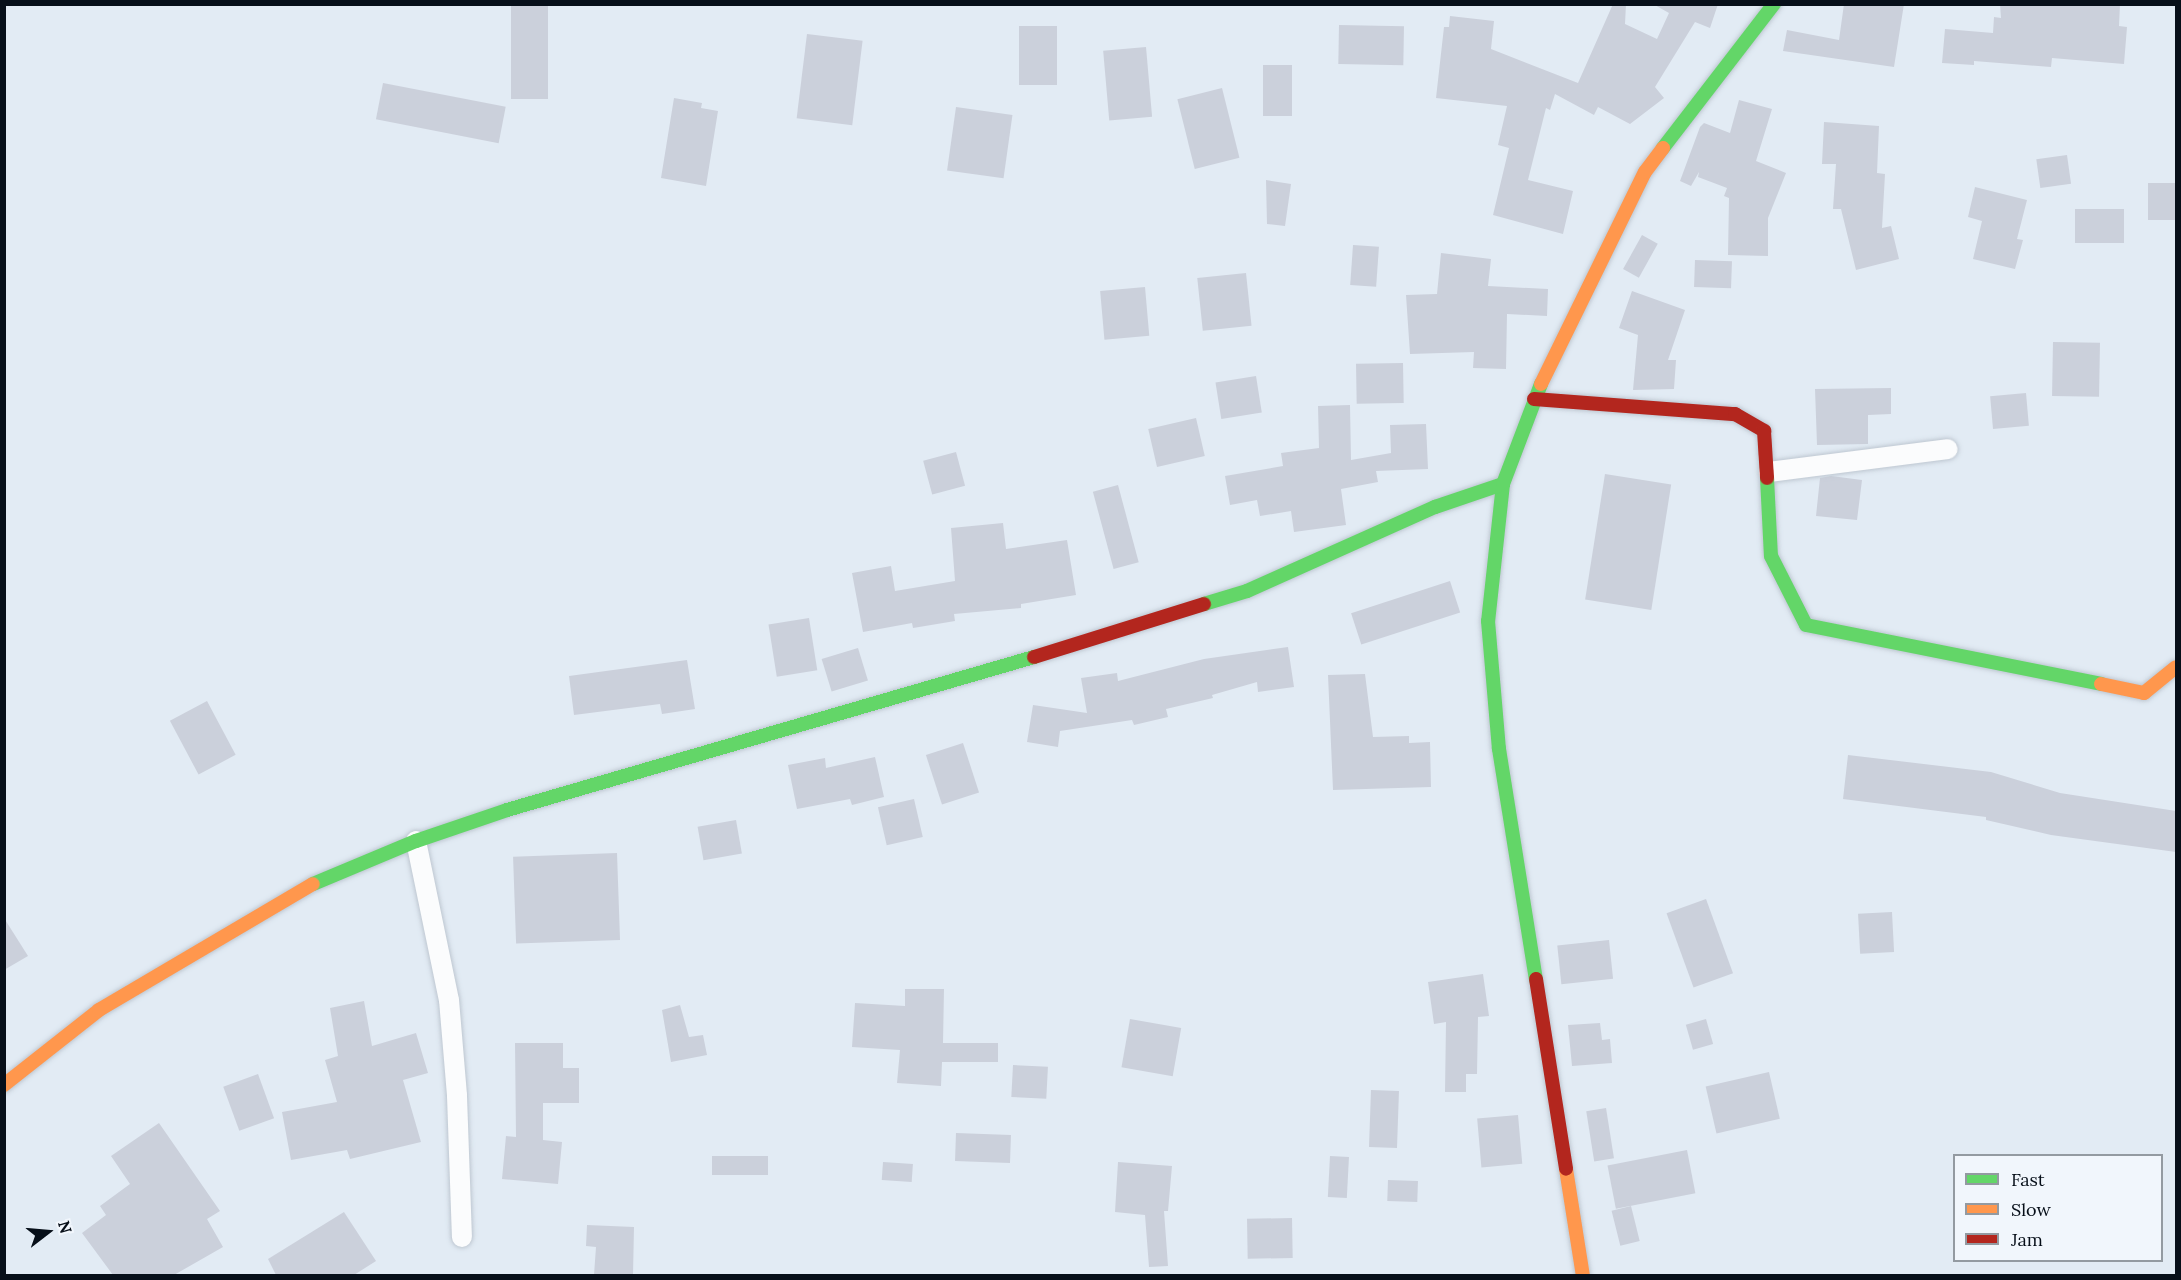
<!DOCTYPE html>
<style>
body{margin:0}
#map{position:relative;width:2181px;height:1280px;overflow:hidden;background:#e2ebf4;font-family:Lora,serif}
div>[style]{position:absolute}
.building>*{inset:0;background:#cbd0db;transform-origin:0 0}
.roads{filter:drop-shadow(0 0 2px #bec7d1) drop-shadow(0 0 2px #bec7d1)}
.street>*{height:20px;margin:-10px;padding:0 10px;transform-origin:10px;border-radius:10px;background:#fbfcfd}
.fast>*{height:14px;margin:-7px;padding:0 7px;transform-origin:7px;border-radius:7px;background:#63d668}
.slow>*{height:14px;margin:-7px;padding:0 7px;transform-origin:7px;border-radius:7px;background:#ff974d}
.jam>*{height:14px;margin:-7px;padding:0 7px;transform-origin:7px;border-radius:7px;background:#b3261e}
span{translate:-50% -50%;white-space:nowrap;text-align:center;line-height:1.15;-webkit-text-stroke:6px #f1f6fc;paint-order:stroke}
.frame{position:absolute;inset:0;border:6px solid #070f19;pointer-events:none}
.legend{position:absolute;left:1953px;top:1154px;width:210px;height:108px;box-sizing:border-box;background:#f1f6fc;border:2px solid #939aa1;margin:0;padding:8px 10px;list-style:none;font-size:18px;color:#070f19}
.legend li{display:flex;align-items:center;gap:12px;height:30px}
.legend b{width:30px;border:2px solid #939aa1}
.north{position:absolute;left:18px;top:1202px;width:60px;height:60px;-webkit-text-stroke:4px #f1f6fc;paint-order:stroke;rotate:74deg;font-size:16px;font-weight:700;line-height:24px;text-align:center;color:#070f19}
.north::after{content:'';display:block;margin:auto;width:21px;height:27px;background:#070f19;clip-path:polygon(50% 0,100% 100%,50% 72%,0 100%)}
</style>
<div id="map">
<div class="building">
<i style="left:511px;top:4px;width:37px;height:95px"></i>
<i style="clip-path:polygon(1613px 4px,1626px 4px,1625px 24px,1657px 39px,1669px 13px,1653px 4px,1718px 4px,1710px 28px,1695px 22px,1655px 87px,1664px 98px,1630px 124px,1598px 107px,1594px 115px,1555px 94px,1550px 110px,1546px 108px,1528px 180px,1573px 191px,1563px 234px,1493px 215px,1509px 148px,1498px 145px,1507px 106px,1436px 98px,1444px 27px,1449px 27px,1450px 16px,1494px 21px,1491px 49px,1578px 83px)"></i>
<i style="clip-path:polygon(1844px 4px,1904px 4px,1894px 67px,1783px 51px,1787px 30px,1839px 40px)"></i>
<i style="clip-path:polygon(2000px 4px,2120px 4px,2119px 26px,2127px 27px,2124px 64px,2052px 58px,2051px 67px,1974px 61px,1974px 65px,1942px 63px,1945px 29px,1993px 33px,1994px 17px,2001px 18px)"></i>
<i style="left:1339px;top:25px;width:65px;height:39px;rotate:1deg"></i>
<i style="left:1019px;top:26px;width:38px;height:59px"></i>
<i style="left:807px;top:34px;width:56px;height:85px;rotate:7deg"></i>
<i style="left:1146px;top:47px;width:70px;height:43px;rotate:85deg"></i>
<i style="left:1263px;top:65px;width:29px;height:51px"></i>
<i style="left:383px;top:83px;width:125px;height:37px;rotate:11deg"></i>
<i style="left:1222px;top:88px;width:72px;height:46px;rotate:76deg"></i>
<i style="clip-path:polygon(674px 98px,702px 103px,701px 108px,718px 111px,706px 186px,661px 178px)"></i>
<i style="clip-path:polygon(1739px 100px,1772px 109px,1756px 161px,1786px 173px,1768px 218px,1768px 256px,1728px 255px,1729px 198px,1724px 196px,1727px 188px,1698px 177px,1699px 172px,1691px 186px,1680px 181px,1700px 127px,1704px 123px,1730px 133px)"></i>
<i style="left:956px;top:107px;width:57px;height:64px;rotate:8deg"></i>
<i style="clip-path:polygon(1824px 122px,1879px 126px,1877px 173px,1885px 174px,1882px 228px,1891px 226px,1899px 259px,1856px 270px,1841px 209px,1833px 209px,1836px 164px,1822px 164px)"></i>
<i style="left:2067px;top:155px;width:29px;height:31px;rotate:82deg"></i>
<i style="clip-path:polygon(1266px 180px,1291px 184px,1285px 226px,1267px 224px)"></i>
<i style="left:2176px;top:183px;width:37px;height:28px;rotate:90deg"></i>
<i style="clip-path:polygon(1975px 187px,2027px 200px,2017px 239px,2023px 240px,2015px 269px,1973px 259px,1982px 221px,1968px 217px)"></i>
<i style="left:2124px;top:209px;width:34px;height:49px;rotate:90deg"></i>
<i style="left:1642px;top:235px;width:18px;height:39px;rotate:29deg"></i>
<i style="left:1353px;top:245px;width:26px;height:40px;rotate:4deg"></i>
<i style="clip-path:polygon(1441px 253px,1491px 259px,1488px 286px,1548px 289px,1547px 316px,1507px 314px,1506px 369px,1473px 368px,1474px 352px,1410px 354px,1406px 295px,1437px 294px)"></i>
<i style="left:1695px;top:260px;width:37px;height:27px;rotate:2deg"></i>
<i style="left:1246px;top:273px;width:53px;height:49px;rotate:84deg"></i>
<i style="left:1145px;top:287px;width:49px;height:45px;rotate:85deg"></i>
<i style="clip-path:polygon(1632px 291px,1685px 310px,1668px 360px,1676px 360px,1674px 389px,1633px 390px,1638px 335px,1619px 328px)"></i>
<i style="left:2053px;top:342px;width:47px;height:54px;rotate:1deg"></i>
<i style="left:1403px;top:363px;width:40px;height:47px;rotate:89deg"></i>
<i style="left:1256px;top:376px;width:37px;height:41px;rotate:81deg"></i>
<i style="clip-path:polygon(1891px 388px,1891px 414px,1868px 415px,1868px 444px,1817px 445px,1815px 389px)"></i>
<i style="left:2026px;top:393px;width:33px;height:36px;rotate:85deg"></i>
<i style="clip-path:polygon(1350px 405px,1351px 460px,1391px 453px,1390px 425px,1426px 424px,1428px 469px,1376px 471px,1378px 482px,1341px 489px,1346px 525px,1294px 532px,1291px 511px,1260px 516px,1257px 500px,1230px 505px,1225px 476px,1283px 466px,1281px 453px,1319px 448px,1318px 406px)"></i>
<i style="left:1196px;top:418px;width:39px;height:49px;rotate:77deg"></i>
<i style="left:956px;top:452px;width:35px;height:34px;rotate:75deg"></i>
<i style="left:1605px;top:474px;width:67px;height:127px;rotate:9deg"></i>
<i style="clip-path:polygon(1831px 476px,1862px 480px,1857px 520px,1816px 516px,1820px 478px)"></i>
<i style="left:1118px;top:485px;width:80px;height:26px;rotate:75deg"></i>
<i style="clip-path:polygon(1003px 523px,1006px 549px,1067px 540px,1076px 595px,1021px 604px,1021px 608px,954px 614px,955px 621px,913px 628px,912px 623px,863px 632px,852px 573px,891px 566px,895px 591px,955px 581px,951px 528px)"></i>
<i style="left:1450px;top:581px;width:33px;height:104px;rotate:72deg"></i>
<i style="left:809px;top:618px;width:53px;height:41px;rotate:81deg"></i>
<i style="clip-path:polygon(1288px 647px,1294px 687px,1258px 692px,1257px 682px,1212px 695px,1213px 698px,1166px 709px,1168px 717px,1134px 725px,1132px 720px,1060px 731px,1058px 747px,1027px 742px,1033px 705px,1087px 713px,1081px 678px,1117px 673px,1118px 681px,1204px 659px)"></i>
<i style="left:858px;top:648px;width:34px;height:38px;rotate:73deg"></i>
<i style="clip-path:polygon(687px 660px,695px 709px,662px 714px,660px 704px,574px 715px,569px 676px)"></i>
<i style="clip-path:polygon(1365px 674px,1373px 737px,1409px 736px,1409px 743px,1430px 742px,1431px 787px,1333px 790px,1328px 675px)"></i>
<i style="left:207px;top:701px;width:61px;height:42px;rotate:62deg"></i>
<i style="left:963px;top:743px;width:52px;height:39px;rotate:72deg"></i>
<i style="clip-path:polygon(1848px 755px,1991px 772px,2060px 793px,2176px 811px,2176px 852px,2051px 835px,1986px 820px,1986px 817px,1843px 799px)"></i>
<i style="clip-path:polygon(875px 757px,884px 797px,852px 805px,850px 799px,797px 809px,788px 765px,825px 758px,826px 768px)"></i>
<i style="left:914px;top:799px;width:39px;height:37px;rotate:77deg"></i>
<i style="left:736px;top:820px;width:34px;height:39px;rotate:80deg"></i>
<i style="left:617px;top:853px;width:87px;height:104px;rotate:88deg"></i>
<i style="left:1706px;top:899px;width:79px;height:42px;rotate:70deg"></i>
<i style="left:1892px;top:912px;width:40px;height:34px;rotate:87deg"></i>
<i style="clip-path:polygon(4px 918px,28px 956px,4px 970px)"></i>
<i style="left:1609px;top:940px;width:39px;height:52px;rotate:84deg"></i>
<i style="clip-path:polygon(1483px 974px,1489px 1016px,1478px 1017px,1477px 1074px,1466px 1074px,1466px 1092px,1445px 1092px,1446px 1022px,1434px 1024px,1428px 982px)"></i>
<i style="clip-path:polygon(905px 989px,944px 989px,943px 1043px,998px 1043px,998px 1062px,942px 1062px,941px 1086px,897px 1083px,900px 1050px,852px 1047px,855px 1003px,905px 1006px)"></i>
<i style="clip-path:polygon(364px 1001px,372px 1046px,416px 1033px,428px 1073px,403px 1080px,421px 1142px,350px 1159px,347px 1150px,291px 1160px,282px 1112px,337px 1102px,325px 1060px,338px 1056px,330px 1008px)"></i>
<i style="clip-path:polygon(680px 1005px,689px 1037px,703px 1035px,707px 1055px,671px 1062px,662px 1010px)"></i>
<i style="left:1130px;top:1019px;width:52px;height:49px;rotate:10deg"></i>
<i style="left:1706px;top:1019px;width:26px;height:21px;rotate:74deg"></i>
<i style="clip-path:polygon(1600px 1023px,1602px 1040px,1610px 1039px,1612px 1063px,1572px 1066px,1568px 1025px)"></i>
<i style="clip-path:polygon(515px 1043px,563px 1043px,563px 1068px,579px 1068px,579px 1103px,543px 1103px,543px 1140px,562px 1142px,558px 1184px,502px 1179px,506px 1136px,516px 1137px)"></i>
<i style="left:1013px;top:1065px;width:35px;height:32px;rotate:3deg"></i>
<i style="left:1769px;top:1072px;width:48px;height:65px;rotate:77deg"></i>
<i style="left:258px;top:1074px;width:47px;height:37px;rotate:70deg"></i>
<i style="left:1371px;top:1090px;width:28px;height:57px;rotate:2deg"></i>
<i style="left:1606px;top:1108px;width:51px;height:20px;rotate:81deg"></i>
<i style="left:1518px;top:1115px;width:49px;height:41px;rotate:85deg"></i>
<i style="clip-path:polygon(159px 1123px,220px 1211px,207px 1219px,223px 1247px,174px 1275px,113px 1275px,82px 1233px,106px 1215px,100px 1206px,130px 1184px,111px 1156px)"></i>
<i style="left:956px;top:1133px;width:55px;height:28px;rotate:2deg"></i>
<i style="left:1687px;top:1150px;width:44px;height:81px;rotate:79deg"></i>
<i style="left:768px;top:1156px;width:19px;height:56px;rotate:90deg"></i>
<i style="left:1330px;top:1156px;width:19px;height:41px;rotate:3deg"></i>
<i style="left:883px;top:1162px;width:30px;height:18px;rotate:4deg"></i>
<i style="clip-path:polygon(1118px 1162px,1172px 1166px,1168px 1211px,1164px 1211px,1168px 1266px,1149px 1267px,1145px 1215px,1115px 1212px)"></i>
<i style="left:1388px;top:1180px;width:30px;height:21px;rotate:2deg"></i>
<i style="left:1631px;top:1206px;width:36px;height:20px;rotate:76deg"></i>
<i style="clip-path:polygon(344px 1212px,376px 1261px,354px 1275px,276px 1275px,268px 1259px)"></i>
<i style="left:1292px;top:1218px;width:40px;height:45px;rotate:89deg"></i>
<i style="clip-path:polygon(587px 1225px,634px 1227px,633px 1275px,594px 1275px,596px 1247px,586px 1246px)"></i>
</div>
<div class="roads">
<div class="street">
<i style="left:1769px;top:472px;width:180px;rotate:-7.3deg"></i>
<i style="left:416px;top:841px;width:162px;rotate:78.3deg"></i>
<i style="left:449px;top:1000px;width:96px;rotate:85.2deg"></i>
<i style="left:457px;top:1096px;width:141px;rotate:88deg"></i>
</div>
<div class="fast">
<i style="left:1663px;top:148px;width:182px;rotate:-52.4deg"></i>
<i style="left:1767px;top:478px;width:78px;rotate:87.1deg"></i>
<i style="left:1771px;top:556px;width:77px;rotate:63.1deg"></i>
<i style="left:1806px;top:625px;width:301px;rotate:11.3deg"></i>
<i style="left:1503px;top:484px;width:138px;rotate:96.2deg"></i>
<i style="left:1488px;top:621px;width:128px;rotate:85.1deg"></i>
<i style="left:1499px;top:749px;width:233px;rotate:80.9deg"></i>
<i style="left:1204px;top:604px;width:45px;rotate:-16.8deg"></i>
<i style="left:1247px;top:591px;width:206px;rotate:-24.1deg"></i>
<i style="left:1435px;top:507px;width:72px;rotate:-18.7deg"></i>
<i style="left:1503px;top:484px;width:107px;rotate:-69.2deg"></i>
<i style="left:313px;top:884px;width:112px;rotate:-22.7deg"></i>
<i style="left:416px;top:841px;width:96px;rotate:-18.8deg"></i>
<i style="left:507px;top:810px;width:549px;rotate:-16.19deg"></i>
</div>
<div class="slow">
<i style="left:1541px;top:384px;width:236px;rotate:-63.9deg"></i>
<i style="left:1645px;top:172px;width:30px;rotate:-53deg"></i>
<i style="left:2101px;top:684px;width:44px;rotate:11.8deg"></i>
<i style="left:2144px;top:693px;width:41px;rotate:-39.1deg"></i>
<i style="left:4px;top:1085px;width:121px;rotate:-38.3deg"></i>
<i style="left:99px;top:1010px;width:248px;rotate:-30.5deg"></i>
<i style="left:1566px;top:1169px;width:108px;rotate:81deg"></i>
</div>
<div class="jam">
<i style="left:1534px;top:399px;width:202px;rotate:4.3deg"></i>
<i style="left:1735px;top:414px;width:34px;rotate:30deg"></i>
<i style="left:1764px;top:431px;width:47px;rotate:86.3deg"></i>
<i style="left:1034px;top:657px;width:178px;rotate:-17.3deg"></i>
<i style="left:1536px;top:979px;width:192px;rotate:81deg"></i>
</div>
</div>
<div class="frame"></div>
<ul class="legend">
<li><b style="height:8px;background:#63d668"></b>Fast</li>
<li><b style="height:8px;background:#ff974d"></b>Slow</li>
<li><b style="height:8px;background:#b3261e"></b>Jam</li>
</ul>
<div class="north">N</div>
</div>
